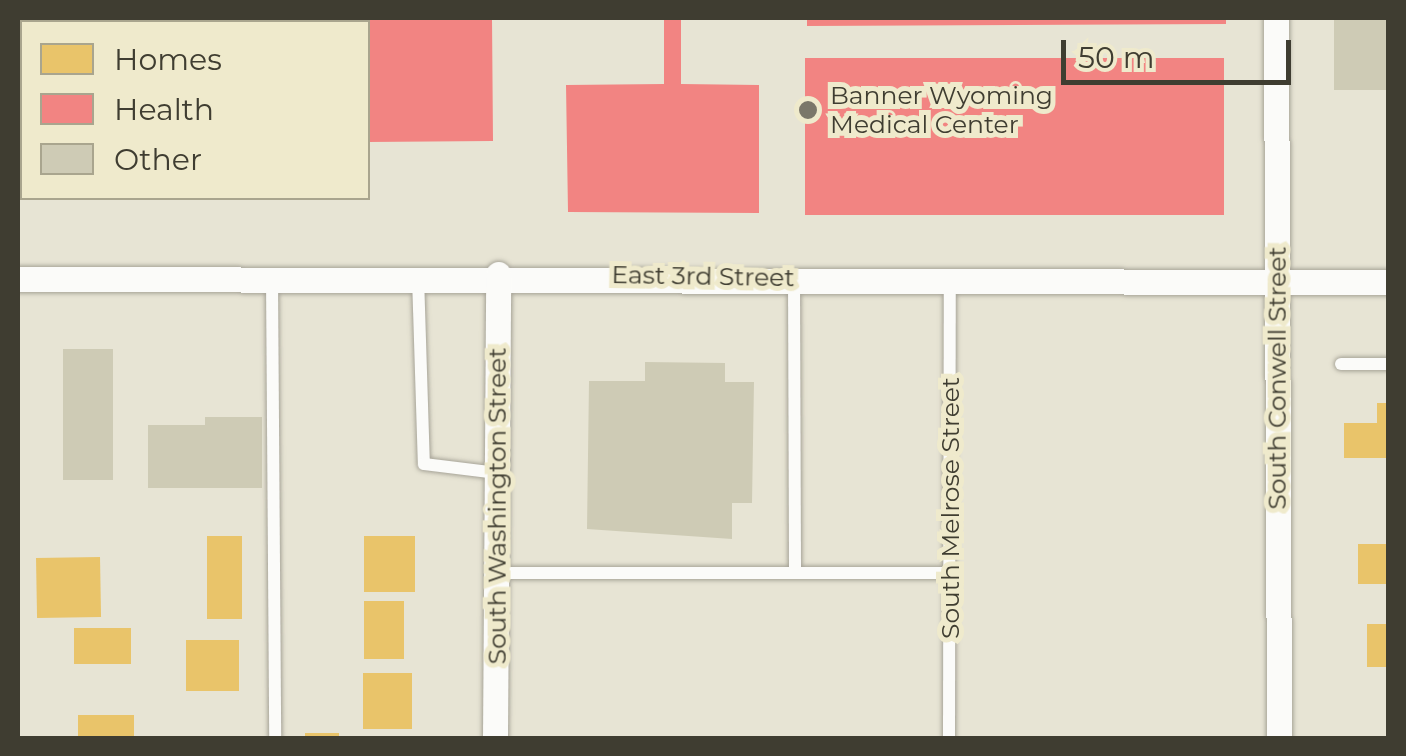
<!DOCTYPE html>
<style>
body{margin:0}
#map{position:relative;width:1406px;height:756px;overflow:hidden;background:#e7e4d4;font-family:Montserrat,sans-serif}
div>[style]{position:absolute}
.homes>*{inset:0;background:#e9c46a;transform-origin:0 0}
.health>*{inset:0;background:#f28482;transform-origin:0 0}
.building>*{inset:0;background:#cecbb5;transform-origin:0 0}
.roads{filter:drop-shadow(0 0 2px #a7a498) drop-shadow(0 0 2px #a7a498)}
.lane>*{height:12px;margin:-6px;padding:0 6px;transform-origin:6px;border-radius:6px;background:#fbfbf9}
.street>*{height:25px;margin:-12.5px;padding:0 12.5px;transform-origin:12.5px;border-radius:12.5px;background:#fbfbf9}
.dots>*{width:28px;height:28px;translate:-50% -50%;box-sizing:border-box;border:5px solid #efeacc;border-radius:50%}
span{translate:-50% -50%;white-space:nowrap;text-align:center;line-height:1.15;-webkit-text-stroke:10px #efeacc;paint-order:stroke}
.poi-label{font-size:25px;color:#3f3d31}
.left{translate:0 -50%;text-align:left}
.street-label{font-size:25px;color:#3f3d31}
.frame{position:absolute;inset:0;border:20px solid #3f3d31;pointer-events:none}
.legend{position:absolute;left:20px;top:20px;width:350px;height:180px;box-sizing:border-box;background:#efeacc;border:2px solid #a9a58e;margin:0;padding:12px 18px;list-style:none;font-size:30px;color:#3f3d31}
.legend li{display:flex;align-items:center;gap:20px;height:50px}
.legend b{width:50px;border:2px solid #a9a58e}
.scale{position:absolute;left:1061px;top:40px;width:230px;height:45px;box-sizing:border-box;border:5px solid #3f3d31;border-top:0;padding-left:12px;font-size:30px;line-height:35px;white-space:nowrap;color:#3f3d31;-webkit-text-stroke:8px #efeacc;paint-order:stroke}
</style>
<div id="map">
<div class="homes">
<i style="clip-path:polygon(1377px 403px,1388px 403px,1388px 458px,1344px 458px,1344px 423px,1377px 423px)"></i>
<i style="left:207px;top:536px;width:35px;height:83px"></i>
<i style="left:364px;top:536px;width:51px;height:56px"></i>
<i style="left:1358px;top:544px;width:30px;height:40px"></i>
<i style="left:100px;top:557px;width:60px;height:64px;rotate:89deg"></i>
<i style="left:364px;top:601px;width:40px;height:58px"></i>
<i style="left:1367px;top:624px;width:21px;height:43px"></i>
<i style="left:74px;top:628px;width:57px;height:36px"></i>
<i style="left:186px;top:640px;width:53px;height:51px"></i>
<i style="left:363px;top:673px;width:49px;height:56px"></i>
<i style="left:78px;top:715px;width:56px;height:23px"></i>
<i style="left:305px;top:733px;width:34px;height:5px"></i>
</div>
<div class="health">
<i style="clip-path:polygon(23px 18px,492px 18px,493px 141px,368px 142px,368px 22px)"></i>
<i style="clip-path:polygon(664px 18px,681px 18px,681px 84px,759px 85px,759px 213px,568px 212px,566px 85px,664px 84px)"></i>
<i style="clip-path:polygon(807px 18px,1226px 18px,1226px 24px,807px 26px)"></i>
<i style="left:805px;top:58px;width:419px;height:157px"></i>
</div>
<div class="building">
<i style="left:1334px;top:18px;width:54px;height:72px"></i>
<i style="left:63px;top:349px;width:50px;height:131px"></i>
<i style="clip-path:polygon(645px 362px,725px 363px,725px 382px,754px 382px,752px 503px,732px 503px,732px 539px,587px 529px,589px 381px,645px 381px)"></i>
<i style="clip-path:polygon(205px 417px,262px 417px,262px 488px,148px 488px,148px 425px,205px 425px)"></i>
</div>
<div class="roads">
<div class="lane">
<i style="left:418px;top:277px;width:187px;rotate:88.2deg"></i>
<i style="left:424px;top:464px;width:74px;rotate:7deg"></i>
<i style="left:272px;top:279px;width:459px;rotate:89.6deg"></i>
<i style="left:794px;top:279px;width:294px;rotate:89.8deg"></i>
<i style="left:1341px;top:364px;width:47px"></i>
<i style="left:496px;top:573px;width:454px"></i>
<i style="left:949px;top:738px;width:457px;rotate:-89.9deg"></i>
</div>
<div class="street">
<i style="left:1276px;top:18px;width:720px;rotate:89.76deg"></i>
<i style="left:18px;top:279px;width:1370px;rotate:0.13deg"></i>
<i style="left:495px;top:738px;width:464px;rotate:-89.6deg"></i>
</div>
</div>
<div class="dots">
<i style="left:808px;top:110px;background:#7a776a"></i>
</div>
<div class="poi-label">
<span class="left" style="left:830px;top:110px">Banner Wyoming<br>Medical Center</span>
</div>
<div class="street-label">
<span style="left:703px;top:276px;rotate:1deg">East 3rd Street</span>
<span style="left:1277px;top:378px;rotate:-90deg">South Conwell Street</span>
<span style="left:497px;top:506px;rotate:-90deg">South Washington Street</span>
<span style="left:950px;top:508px;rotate:-90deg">South Melrose Street</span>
</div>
<div class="frame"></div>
<ul class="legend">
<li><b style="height:28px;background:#e9c46a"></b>Homes</li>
<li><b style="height:28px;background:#f28482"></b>Health</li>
<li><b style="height:28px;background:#cecbb5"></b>Other</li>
</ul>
<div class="scale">50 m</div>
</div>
